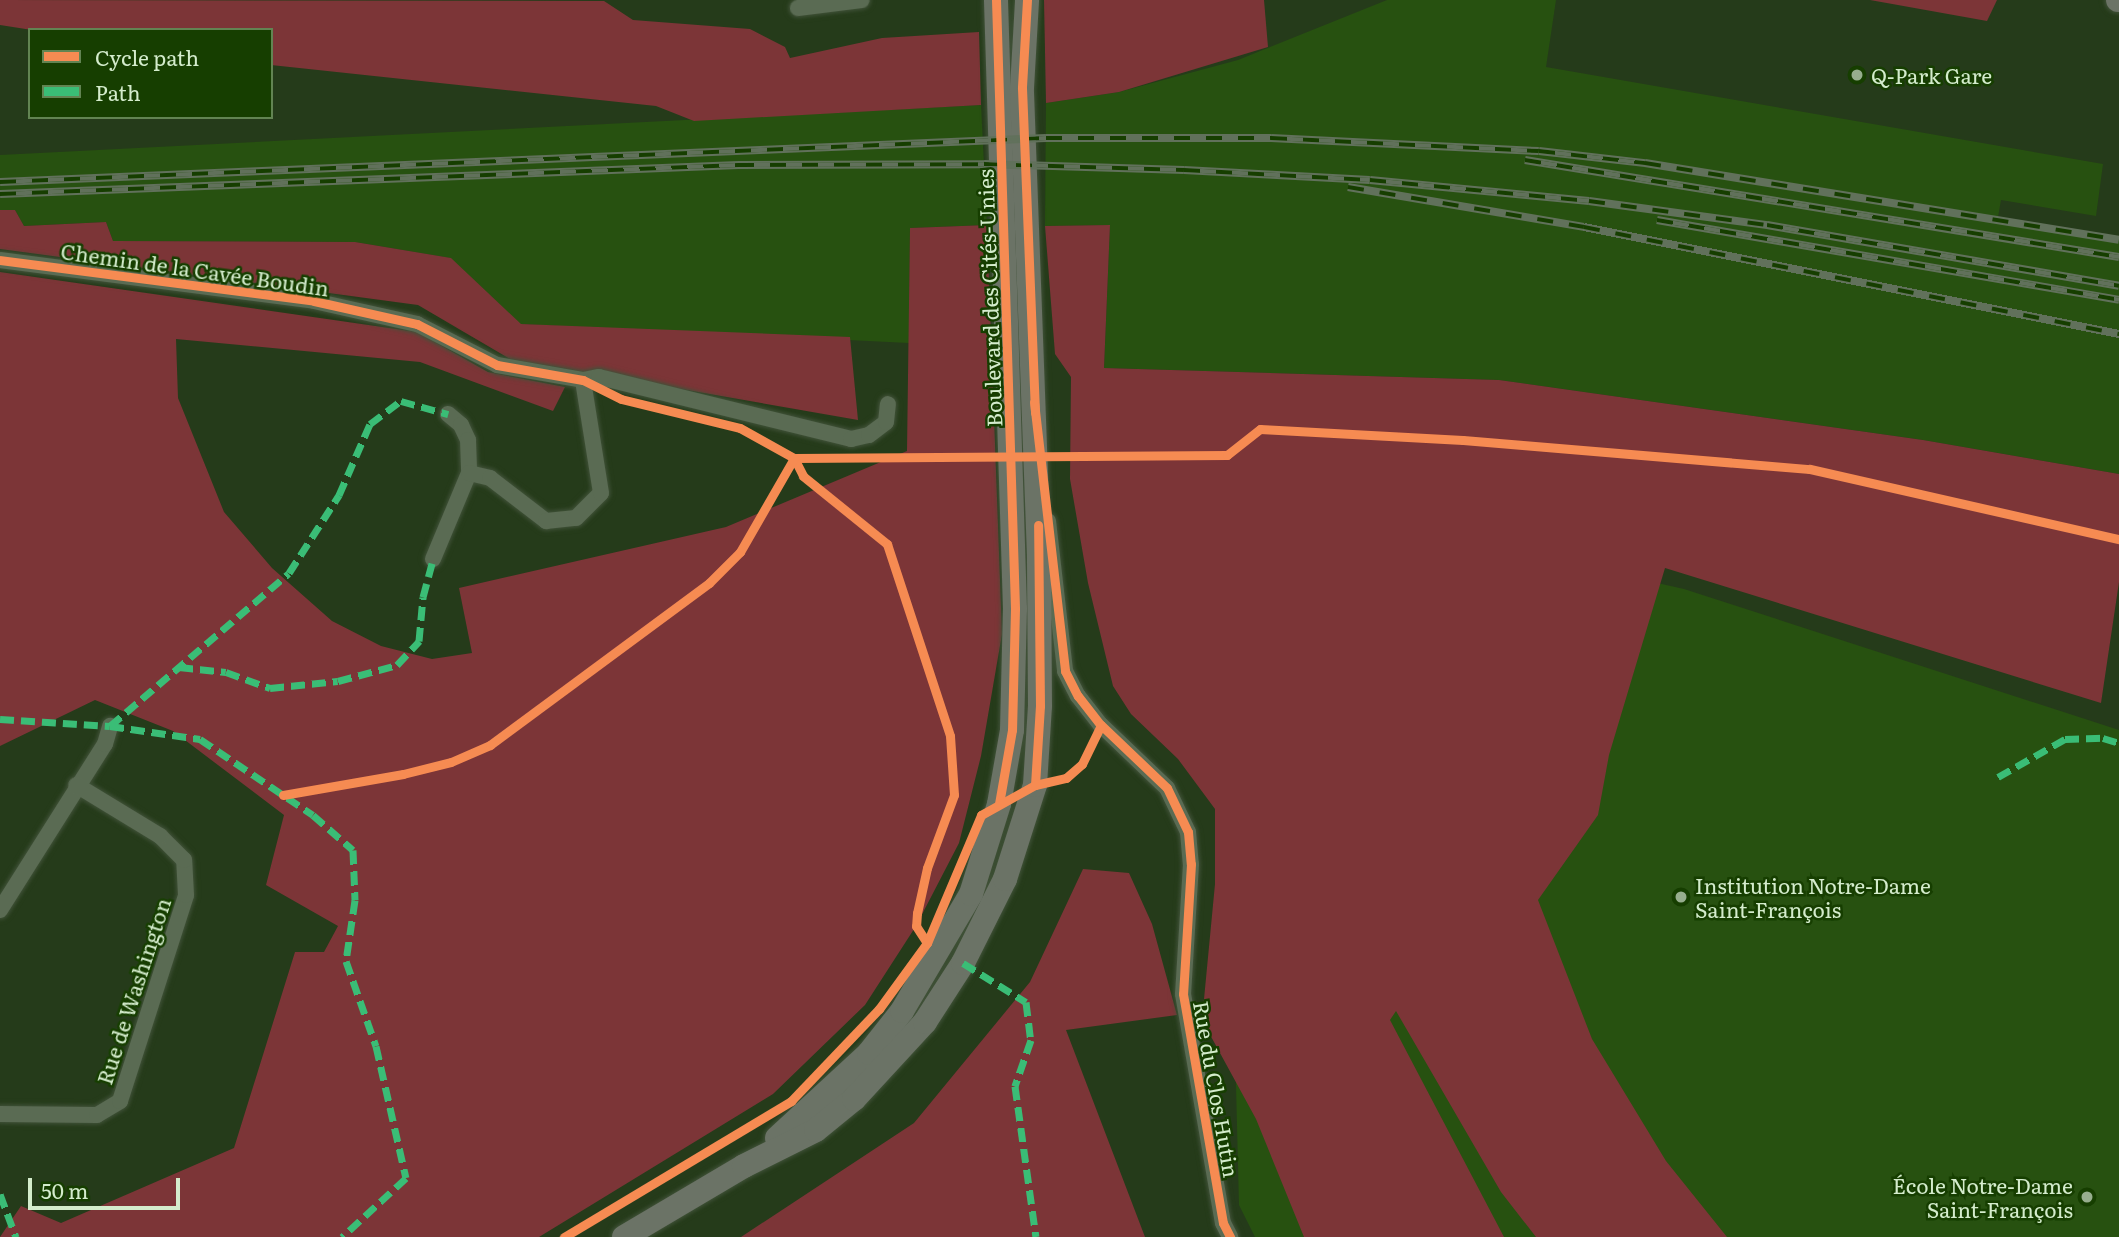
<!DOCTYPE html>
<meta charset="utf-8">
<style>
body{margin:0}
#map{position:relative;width:2119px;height:1237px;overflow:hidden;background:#253b1a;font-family:Literata,serif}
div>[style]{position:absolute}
.built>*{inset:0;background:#275110}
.green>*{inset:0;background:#7c3537}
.roads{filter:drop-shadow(0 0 2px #415239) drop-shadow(0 0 2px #415239)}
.street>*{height:16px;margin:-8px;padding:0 8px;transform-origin:8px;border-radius:8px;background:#5a6b53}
.primary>*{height:24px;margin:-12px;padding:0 12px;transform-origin:12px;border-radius:12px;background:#6b7366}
.rail>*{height:8px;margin-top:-4px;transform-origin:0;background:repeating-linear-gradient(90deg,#163e00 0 16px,#61715b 0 32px);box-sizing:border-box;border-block:2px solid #61715b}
.quiet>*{height:7px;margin-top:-3.5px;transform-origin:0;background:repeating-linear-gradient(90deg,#3abd76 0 14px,transparent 0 21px)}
.cycleway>*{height:9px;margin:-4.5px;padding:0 4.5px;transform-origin:4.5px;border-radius:4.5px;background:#f68b52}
.dots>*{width:19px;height:19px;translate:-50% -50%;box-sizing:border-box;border:4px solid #163e00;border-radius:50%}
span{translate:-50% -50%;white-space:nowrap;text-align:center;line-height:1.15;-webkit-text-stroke:5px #163e00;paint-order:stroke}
.poi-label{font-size:21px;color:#d4eccc}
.left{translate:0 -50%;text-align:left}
.right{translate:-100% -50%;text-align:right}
.street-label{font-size:21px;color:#d4eccc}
.legend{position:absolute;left:28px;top:28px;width:245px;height:91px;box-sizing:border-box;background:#163e00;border:2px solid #628452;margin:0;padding:9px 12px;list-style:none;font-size:21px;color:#d4eccc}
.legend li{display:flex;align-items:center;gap:14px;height:35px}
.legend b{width:35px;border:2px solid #628452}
.scale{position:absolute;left:28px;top:1178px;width:152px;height:32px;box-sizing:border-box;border:4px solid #d4eccc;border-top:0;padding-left:9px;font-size:21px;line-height:24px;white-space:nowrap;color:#d4eccc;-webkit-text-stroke:5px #163e00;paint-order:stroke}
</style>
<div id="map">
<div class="built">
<i style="clip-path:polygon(1387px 0,1556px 0,1546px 67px,2103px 164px,2096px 216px,2001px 200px,1998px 217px,2119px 237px,2119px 474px,1923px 440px,1499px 380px,1104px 368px,1110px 225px,1045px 226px,1046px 103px,1119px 92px,1238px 60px)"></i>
<i style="clip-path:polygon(981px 105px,987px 225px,910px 228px,909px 343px,520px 324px,450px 258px,355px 242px,113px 241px,106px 222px,24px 226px,15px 210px,0 210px,0 155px)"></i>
<i style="clip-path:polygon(1644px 580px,1684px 589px,2119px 730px,2119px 1237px,1255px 1237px,1239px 1205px,1233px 966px,1255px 827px)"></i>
</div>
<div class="green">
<i style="clip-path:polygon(0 0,604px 1px,633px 20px,750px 29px,785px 47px,790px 58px,882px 38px,979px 32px,981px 105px,694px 121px,656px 106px,271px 65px,271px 30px,32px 30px,0 25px)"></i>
<i style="clip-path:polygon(1044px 0,1264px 0,1268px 47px,1119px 92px,1046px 103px)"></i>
<i style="clip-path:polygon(1870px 0,1997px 0,1987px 21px)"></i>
<i style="clip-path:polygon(0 210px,15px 210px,24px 226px,106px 222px,113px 241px,355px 242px,451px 258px,521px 324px,850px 337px,858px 420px,510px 359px,418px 305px,0 249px)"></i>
<i style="clip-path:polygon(987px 225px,1002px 634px,981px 756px,959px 843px,916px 926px,865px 1005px,773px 1094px,539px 1237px,0 1237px,21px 1206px,61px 1223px,234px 1148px,295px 952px,324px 952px,338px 926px,266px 885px,284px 815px,173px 731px,95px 700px,0 746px,0 272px,417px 332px,488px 372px,565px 387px,553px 411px,420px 362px,176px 339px,178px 398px,224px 512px,272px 568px,332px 621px,381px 646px,432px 659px,472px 653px,459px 588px,726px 527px,907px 451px,910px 228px)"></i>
<i style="clip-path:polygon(1110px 225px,1104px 368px,1499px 380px,1923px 440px,2119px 474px,2119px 582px,2101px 703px,1665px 568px,1609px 755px,1598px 815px,1538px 900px,1592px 1039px,1666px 1161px,1727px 1237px,1536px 1237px,1501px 1192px,1396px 1011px,1390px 1020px,1504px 1237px,1304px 1237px,1256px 1119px,1202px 1020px,1215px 884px,1215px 809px,1178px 759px,1131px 714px,1113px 686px,1088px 583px,1070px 479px,1071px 377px,1055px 354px,1045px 226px)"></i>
<i style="clip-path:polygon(1083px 869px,1129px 873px,1152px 924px,1177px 1015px,1066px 1030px,1145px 1237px,741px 1237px,914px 1123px,1030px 982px)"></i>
</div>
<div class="roads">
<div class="street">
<i style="left:798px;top:8px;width:64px;rotate:-7.1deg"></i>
<i style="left:0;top:260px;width:317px;rotate:7.4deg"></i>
<i style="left:314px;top:301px;width:106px;rotate:12.6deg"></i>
<i style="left:417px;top:324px;width:90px;rotate:27.1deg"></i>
<i style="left:497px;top:365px;width:87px;rotate:9.9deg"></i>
<i style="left:583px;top:380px;width:16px;rotate:-11deg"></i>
<i style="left:599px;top:377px;width:260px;rotate:13.8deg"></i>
<i style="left:851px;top:439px;width:18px;rotate:-13deg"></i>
<i style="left:869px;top:435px;width:21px;rotate:-37deg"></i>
<i style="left:886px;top:422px;width:18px;rotate:-84deg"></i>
<i style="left:448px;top:414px;width:17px;rotate:40deg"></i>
<i style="left:461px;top:425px;width:17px;rotate:65deg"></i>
<i style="left:468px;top:440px;width:33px;rotate:88deg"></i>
<i style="left:1048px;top:521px;width:151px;rotate:83.5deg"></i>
<i style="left:1065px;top:671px;width:28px;rotate:63deg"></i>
<i style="left:1078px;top:696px;width:37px;rotate:52deg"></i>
<i style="left:1101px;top:725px;width:91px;rotate:43.7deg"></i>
<i style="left:1167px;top:788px;width:49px;rotate:64.5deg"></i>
<i style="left:1188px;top:832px;width:32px;rotate:85deg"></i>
<i style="left:1191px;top:864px;width:130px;rotate:93.5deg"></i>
<i style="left:1183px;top:994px;width:232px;rotate:80.1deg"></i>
<i style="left:1223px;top:1223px;width:16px;rotate:63deg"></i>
<i style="left:433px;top:559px;width:93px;rotate:-67.3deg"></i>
<i style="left:469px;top:473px;width:22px;rotate:13deg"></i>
<i style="left:490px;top:478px;width:71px;rotate:37.5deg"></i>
<i style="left:546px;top:521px;width:30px;rotate:-6deg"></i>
<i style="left:576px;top:518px;width:35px;rotate:-45deg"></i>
<i style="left:601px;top:493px;width:114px;rotate:-99.1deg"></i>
<i style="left:0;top:910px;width:196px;rotate:-57.7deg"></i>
<i style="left:105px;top:744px;width:19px;rotate:-74deg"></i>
<i style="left:0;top:1114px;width:97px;rotate:0.6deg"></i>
<i style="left:97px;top:1115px;width:27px;rotate:-31deg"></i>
<i style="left:120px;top:1101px;width:216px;rotate:-72.2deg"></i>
<i style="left:186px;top:895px;width:35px;rotate:-93deg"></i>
<i style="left:184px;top:860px;width:34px;rotate:-135deg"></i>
<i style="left:160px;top:836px;width:98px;rotate:-148.7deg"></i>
</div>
<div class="primary">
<i style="left:2118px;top:0;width:1px"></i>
<i style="left:777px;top:1138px;width:125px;rotate:-42.7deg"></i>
<i style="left:869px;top:1053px;width:53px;rotate:-51.8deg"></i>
<i style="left:902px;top:1011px;width:136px;rotate:-59.5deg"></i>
<i style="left:971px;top:894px;width:94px;rotate:-72.7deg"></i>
<i style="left:999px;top:804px;width:75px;rotate:-80deg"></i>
<i style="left:1012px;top:730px;width:121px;rotate:-88.6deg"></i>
<i style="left:1015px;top:609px;width:609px;rotate:-91.79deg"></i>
<i style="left:624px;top:1237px;width:139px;rotate:-30.6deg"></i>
<i style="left:744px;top:1166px;width:80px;rotate:-26.6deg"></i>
<i style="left:816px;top:1130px;width:49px;rotate:-39.2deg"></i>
<i style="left:854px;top:1099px;width:105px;rotate:-47.3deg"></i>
<i style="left:925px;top:1022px;width:70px;rotate:-57.2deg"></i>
<i style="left:963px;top:963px;width:94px;rotate:-63.4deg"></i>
<i style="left:1005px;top:879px;width:99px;rotate:-72.3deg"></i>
<i style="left:1035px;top:785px;width:79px;rotate:-86.4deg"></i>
<i style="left:1040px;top:706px;width:150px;rotate:-90.4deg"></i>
<i style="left:1039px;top:556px;width:468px;rotate:-92.1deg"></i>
<i style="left:1022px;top:88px;width:88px;rotate:-86.7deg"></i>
</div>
</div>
<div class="rail">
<i style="left:1525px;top:160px;width:602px;rotate:9.27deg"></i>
<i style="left:0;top:182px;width:1047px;rotate:-2.41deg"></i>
<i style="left:1046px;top:138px;width:225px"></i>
<i style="left:1271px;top:138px;width:268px;rotate:2.8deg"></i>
<i style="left:1539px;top:151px;width:107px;rotate:6.5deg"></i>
<i style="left:1645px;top:163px;width:480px;rotate:9.2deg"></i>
<i style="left:1348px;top:187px;width:239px;rotate:9.6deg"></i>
<i style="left:1584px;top:227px;width:546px;rotate:11.31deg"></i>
<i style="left:0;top:194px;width:739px;rotate:-2.25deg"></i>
<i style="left:738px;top:165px;width:246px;rotate:-0.2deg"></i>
<i style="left:984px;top:164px;width:200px;rotate:1.7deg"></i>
<i style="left:1184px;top:170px;width:186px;rotate:3.1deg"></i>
<i style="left:1370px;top:180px;width:220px;rotate:5.5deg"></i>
<i style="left:1589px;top:201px;width:180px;rotate:7.7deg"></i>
<i style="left:1767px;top:225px;width:357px;rotate:9.8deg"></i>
<i style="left:1657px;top:220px;width:469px;rotate:9.8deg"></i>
</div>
<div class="quiet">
<i style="left:179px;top:667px;width:47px;rotate:6.1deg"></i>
<i style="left:226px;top:672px;width:47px;rotate:20deg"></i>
<i style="left:270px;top:688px;width:68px;rotate:-5.9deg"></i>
<i style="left:338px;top:681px;width:61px;rotate:-15.2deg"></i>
<i style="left:397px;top:665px;width:33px;rotate:-47deg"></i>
<i style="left:419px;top:641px;width:44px;rotate:-84.8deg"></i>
<i style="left:423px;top:597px;width:39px;rotate:-75deg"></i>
<i style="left:0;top:719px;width:110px;rotate:3.6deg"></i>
<i style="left:110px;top:726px;width:235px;rotate:-40.5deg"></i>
<i style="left:289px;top:573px;width:93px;rotate:-57.3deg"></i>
<i style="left:339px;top:495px;width:77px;rotate:-66.4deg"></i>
<i style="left:370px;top:424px;width:39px;rotate:-37deg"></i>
<i style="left:401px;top:401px;width:49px;rotate:15.5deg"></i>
<i style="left:110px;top:726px;width:91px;rotate:8.2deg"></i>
<i style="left:200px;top:739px;width:136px;rotate:33.9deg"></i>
<i style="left:313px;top:815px;width:53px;rotate:41.2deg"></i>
<i style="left:353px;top:850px;width:50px;rotate:87.7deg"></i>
<i style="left:355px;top:900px;width:62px;rotate:98.4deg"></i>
<i style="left:346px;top:961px;width:90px;rotate:70.6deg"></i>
<i style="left:376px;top:1046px;width:135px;rotate:77.2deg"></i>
<i style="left:406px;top:1178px;width:87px;rotate:137.3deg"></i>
<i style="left:1998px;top:777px;width:77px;rotate:-29.6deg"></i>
<i style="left:2065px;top:739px;width:38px;rotate:-2deg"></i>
<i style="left:2103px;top:738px;width:17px;rotate:17deg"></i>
<i style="left:963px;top:963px;width:74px;rotate:31.8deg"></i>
<i style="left:1026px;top:1002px;width:38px;rotate:83deg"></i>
<i style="left:1031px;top:1040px;width:49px;rotate:109.2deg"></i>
<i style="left:1015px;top:1086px;width:152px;rotate:82.1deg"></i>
<i style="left:0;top:1194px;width:46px;rotate:69.6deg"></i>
</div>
<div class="cycleway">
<i style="left:996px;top:0;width:609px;rotate:88.21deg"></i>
<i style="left:1015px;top:609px;width:121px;rotate:91.4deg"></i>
<i style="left:1012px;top:730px;width:75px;rotate:100deg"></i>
<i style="left:1027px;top:0;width:88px;rotate:93.3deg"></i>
<i style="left:1022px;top:88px;width:325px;rotate:87.7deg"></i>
<i style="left:0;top:260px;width:317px;rotate:7.4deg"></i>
<i style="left:314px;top:301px;width:106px;rotate:12.6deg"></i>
<i style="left:417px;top:324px;width:90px;rotate:27.1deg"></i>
<i style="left:497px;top:365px;width:87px;rotate:9.9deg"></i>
<i style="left:583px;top:380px;width:42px;rotate:26.6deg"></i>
<i style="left:621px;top:399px;width:122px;rotate:13.7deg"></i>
<i style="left:740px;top:428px;width:62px;rotate:29.1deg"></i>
<i style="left:794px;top:458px;width:433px;rotate:-0.4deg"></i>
<i style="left:1227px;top:455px;width:42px;rotate:-38.2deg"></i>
<i style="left:1260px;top:429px;width:203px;rotate:3.1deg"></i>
<i style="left:1463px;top:440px;width:348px;rotate:4.8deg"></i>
<i style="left:1810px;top:469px;width:317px;rotate:12.8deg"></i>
<i style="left:1034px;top:402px;width:271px;rotate:83.4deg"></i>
<i style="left:1065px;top:671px;width:28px;rotate:63deg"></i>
<i style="left:1078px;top:696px;width:37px;rotate:52deg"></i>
<i style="left:1101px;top:725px;width:91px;rotate:43.7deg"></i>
<i style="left:1167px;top:788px;width:49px;rotate:64.5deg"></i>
<i style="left:1188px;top:832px;width:32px;rotate:85deg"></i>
<i style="left:1191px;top:864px;width:130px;rotate:93.5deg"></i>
<i style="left:1183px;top:994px;width:232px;rotate:80.1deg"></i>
<i style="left:1223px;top:1223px;width:16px;rotate:63deg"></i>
<i style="left:794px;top:458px;width:20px;rotate:63deg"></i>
<i style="left:803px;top:476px;width:108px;rotate:39deg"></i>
<i style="left:887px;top:544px;width:202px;rotate:71.8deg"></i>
<i style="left:950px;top:736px;width:59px;rotate:86.1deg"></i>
<i style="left:954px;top:795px;width:78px;rotate:110.3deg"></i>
<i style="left:927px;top:868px;width:46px;rotate:102.5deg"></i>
<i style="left:917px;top:913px;width:13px;rotate:94deg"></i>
<i style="left:916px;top:926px;width:20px;rotate:57deg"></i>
<i style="left:1035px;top:785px;width:79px;rotate:-86.4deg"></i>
<i style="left:1040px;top:706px;width:181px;rotate:-90.6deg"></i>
<i style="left:283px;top:795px;width:122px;rotate:-9.9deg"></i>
<i style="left:403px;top:774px;width:49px;rotate:-14deg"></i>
<i style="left:451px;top:762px;width:43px;rotate:-23.6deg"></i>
<i style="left:490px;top:745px;width:272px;rotate:-36.5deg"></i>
<i style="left:709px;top:583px;width:44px;rotate:-45deg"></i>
<i style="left:740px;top:552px;width:108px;rotate:-60.1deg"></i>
<i style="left:564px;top:1237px;width:265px;rotate:-30.9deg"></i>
<i style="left:791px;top:1101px;width:127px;rotate:-46.3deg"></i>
<i style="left:879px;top:1009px;width:82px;rotate:-54deg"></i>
<i style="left:927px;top:943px;width:139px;rotate:-67.1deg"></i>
<i style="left:981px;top:815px;width:62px;rotate:-29.1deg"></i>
<i style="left:1035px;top:785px;width:32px;rotate:-13deg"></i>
<i style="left:1066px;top:778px;width:21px;rotate:-41deg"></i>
<i style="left:1082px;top:764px;width:43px;rotate:-64deg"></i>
</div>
<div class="dots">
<i style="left:1857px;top:75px;background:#97ae8e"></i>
<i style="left:1681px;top:897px;background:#97ae8e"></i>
<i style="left:2087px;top:1197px;background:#97ae8e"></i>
</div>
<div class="poi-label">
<span class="left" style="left:1871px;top:75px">Q-Park Gare</span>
<span class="left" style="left:1695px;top:897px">Institution Notre‐Dame<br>Saint‐François</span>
<span class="right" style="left:2073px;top:1197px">École Notre-Dame<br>Saint-François</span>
</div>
<div class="street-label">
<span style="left:195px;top:269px;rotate:8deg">Chemin de la Cavée Boudin</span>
<span style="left:989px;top:298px;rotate:-92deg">Boulevard des Cités-Unies</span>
<span style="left:133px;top:991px;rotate:-72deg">Rue de Washington</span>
<span style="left:1217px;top:1089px;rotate:80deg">Rue du Clos Hutin</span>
</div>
<ul class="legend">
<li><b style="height:9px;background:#f68b52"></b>Cycle path</li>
<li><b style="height:9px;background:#3abd76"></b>Path</li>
</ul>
<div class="scale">50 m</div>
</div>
